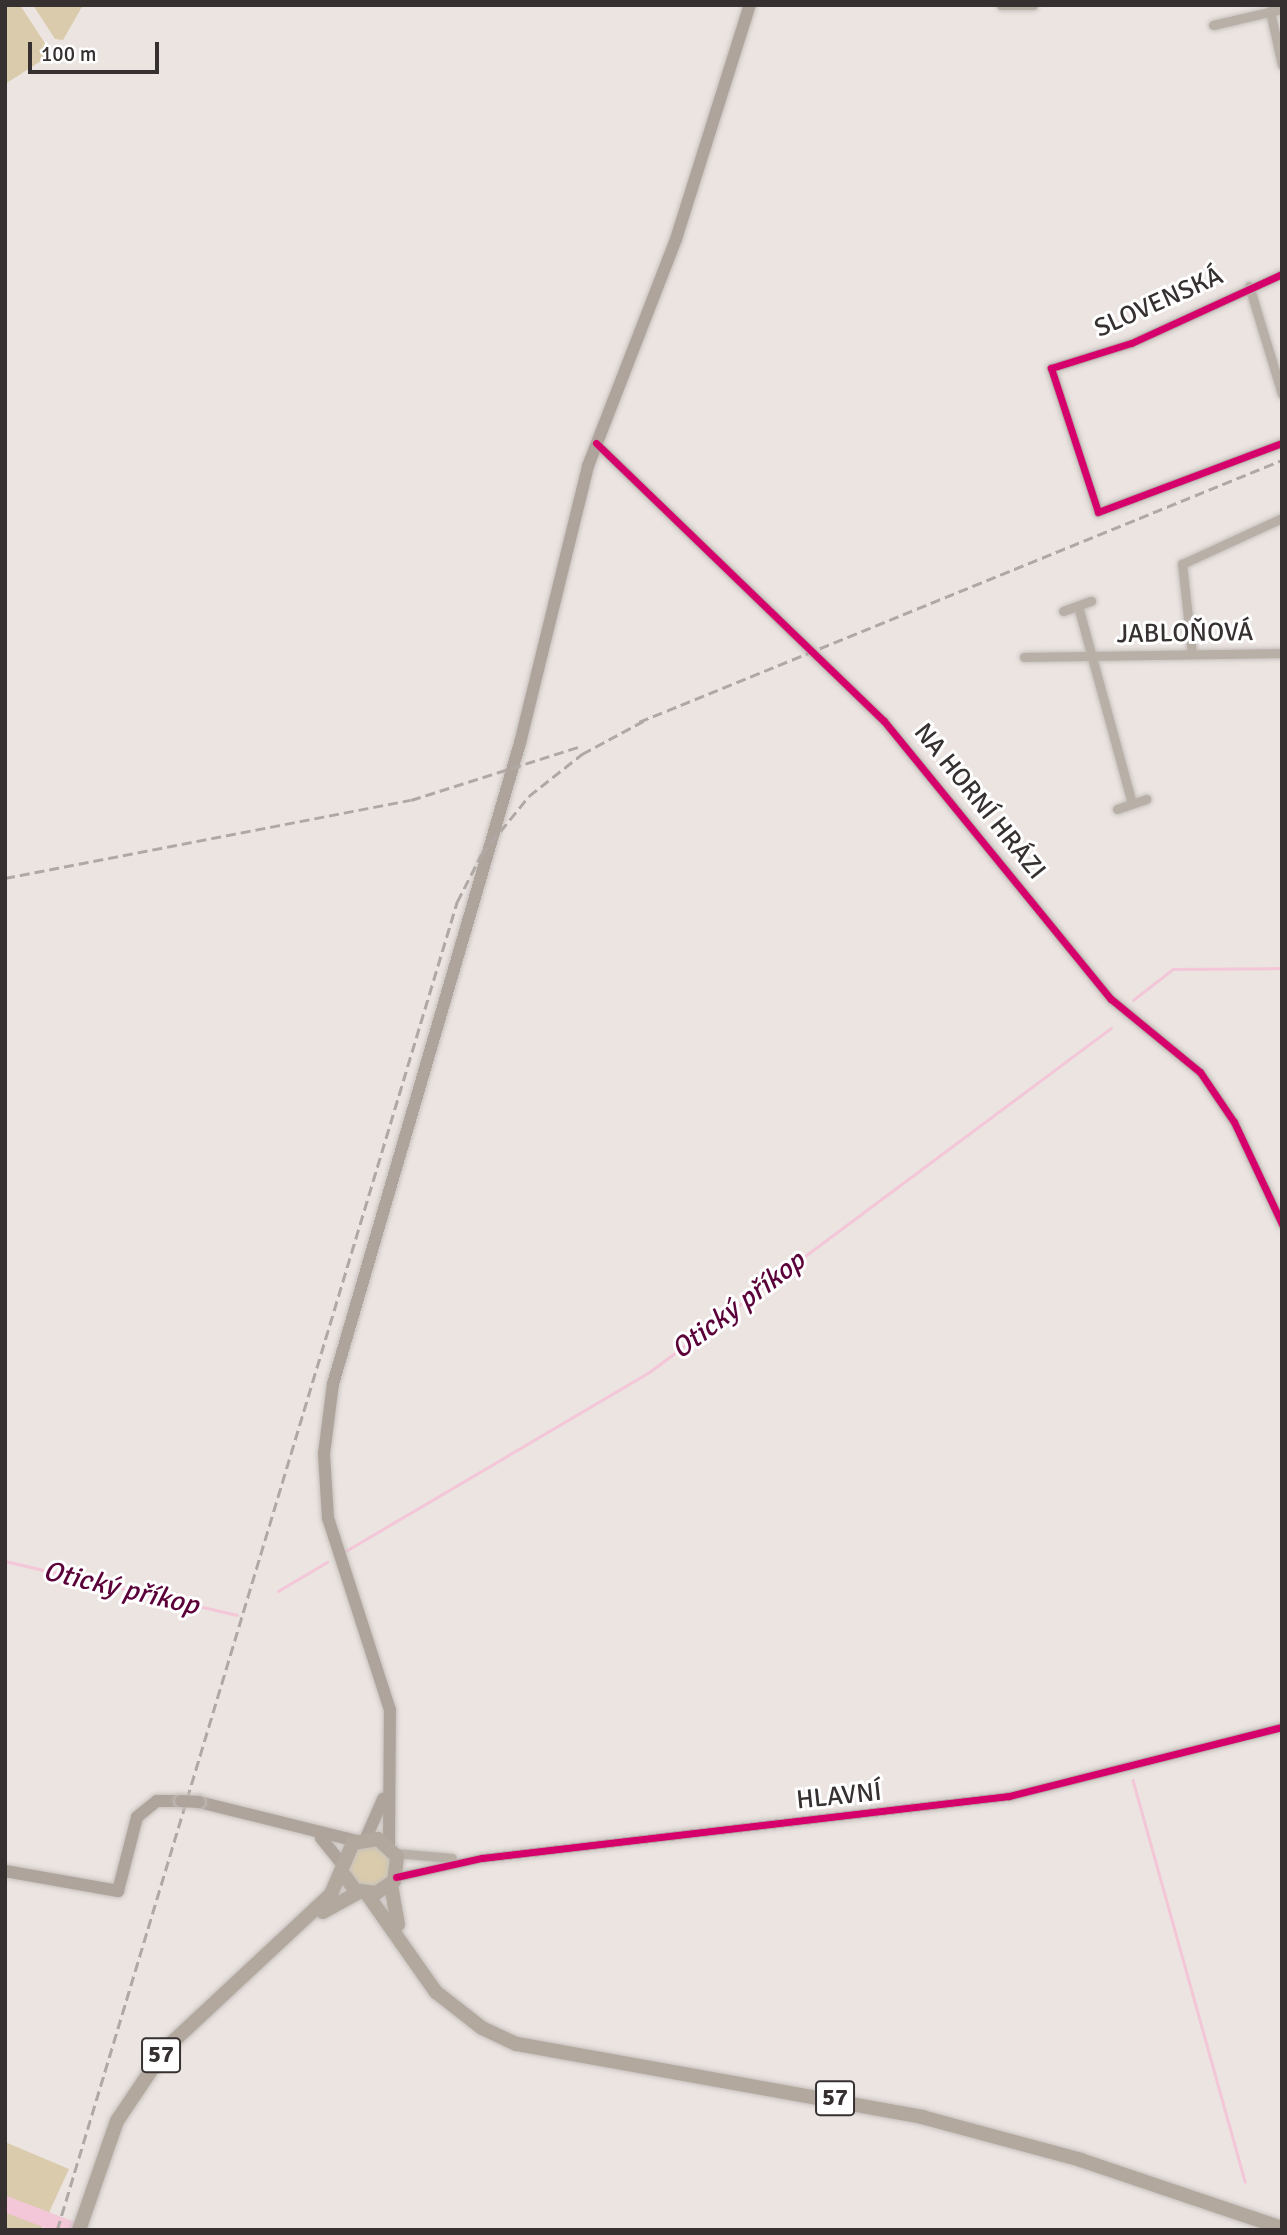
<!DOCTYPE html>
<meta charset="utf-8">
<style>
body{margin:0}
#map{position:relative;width:1287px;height:2235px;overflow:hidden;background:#ebe4e1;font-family:Signika,sans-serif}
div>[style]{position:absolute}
.green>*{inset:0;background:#d9cbac}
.round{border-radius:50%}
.stream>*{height:2.5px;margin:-1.25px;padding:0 1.25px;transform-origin:1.25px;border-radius:1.25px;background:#f3c6d8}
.river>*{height:16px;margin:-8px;padding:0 8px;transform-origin:8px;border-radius:8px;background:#f3c6d8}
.roads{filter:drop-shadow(0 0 2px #c6c1be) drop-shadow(0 0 2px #c6c1be)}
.street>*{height:9px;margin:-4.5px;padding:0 4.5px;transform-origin:4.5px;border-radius:4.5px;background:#b8afa7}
.secondary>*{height:12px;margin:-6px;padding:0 6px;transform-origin:6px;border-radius:6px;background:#afa49b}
.primary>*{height:14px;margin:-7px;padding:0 7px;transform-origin:7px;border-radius:7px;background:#b2a89e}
.rail>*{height:2.5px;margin-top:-1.25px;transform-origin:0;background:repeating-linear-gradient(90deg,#afa8a5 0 10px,transparent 0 15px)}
.bridges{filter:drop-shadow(0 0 2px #c6c1be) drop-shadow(0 0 2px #c6c1be)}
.secondary-bridge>*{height:12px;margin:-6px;padding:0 6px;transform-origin:6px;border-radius:6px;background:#afa49b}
.cycleway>*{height:7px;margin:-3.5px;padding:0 3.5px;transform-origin:3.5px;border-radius:3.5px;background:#d6006c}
span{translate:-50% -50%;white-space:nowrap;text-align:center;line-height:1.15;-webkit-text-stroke:6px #fff;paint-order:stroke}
.shield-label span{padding:2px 5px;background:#fff;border:2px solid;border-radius:5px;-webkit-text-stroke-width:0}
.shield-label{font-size:24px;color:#363130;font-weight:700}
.street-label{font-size:26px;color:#363130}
.water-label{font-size:28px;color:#5b013a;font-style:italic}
.frame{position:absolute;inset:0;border:7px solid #363130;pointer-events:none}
.scale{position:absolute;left:28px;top:42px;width:131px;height:32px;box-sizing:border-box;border:4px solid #363130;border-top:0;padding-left:9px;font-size:21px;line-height:24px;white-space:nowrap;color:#363130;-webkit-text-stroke:5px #fff;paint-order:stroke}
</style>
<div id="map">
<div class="green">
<i style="clip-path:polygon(5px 5px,20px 5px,52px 54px,5px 84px)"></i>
<i style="clip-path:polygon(33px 5px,83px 5px,63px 40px,55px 39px)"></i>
<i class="round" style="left:350px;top:1846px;width:40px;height:40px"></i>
<i style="clip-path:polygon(5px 2142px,69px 2169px,41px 2230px,5px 2228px)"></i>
</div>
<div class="stream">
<i style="left:1133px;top:1000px;width:51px;rotate:-37.8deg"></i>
<i style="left:1173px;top:969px;width:109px;rotate:-0.5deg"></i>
<i style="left:344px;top:1552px;width:353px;rotate:-30.5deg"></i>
<i style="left:648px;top:1373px;width:577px;rotate:-36.69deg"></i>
<i style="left:5px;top:1561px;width:238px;rotate:13.1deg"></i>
<i style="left:278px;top:1591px;width:57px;rotate:-30.6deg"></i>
<i style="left:1133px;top:1780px;width:417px;rotate:74.4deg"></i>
</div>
<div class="river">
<i style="left:5px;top:2204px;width:73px;rotate:20.9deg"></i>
</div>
<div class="roads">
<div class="street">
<i style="left:1001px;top:5px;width:32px"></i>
<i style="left:1270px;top:11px;width:55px;rotate:77.5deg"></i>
<i style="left:1213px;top:25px;width:71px;rotate:-13.1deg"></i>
<i style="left:1282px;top:274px;width:166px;rotate:155.4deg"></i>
<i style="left:1131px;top:343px;width:84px;rotate:162.6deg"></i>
<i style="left:1051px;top:368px;width:151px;rotate:71.9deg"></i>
<i style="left:1098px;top:512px;width:197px;rotate:-20.6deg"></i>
<i style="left:1249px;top:286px;width:113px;rotate:73deg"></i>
<i style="left:596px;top:443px;width:400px;rotate:44deg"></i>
<i style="left:884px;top:721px;width:359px;rotate:50.8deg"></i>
<i style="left:1111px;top:999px;width:115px;rotate:39.4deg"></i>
<i style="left:1200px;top:1072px;width:60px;rotate:55.8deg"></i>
<i style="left:1234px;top:1122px;width:113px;rotate:64.8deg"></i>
<i style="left:1078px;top:606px;width:205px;rotate:74.7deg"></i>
<i style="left:1063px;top:611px;width:30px;rotate:-20deg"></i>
<i style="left:1192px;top:654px;width:91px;rotate:-96.3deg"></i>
<i style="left:1182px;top:564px;width:110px;rotate:-24.7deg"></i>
<i style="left:1024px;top:657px;width:258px;rotate:-0.9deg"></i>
<i style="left:1117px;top:809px;width:31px;rotate:-19deg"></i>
<i style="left:395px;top:1853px;width:57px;rotate:5deg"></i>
<i style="left:396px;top:1877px;width:88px;rotate:-12.5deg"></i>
<i style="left:482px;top:1858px;width:531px;rotate:-6.71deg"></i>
<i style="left:1009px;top:1796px;width:282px;rotate:-14.2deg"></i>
</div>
<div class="secondary">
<i style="left:199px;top:1802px;width:163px;rotate:13.9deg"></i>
<i style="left:321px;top:1838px;width:32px;rotate:51deg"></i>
<i style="left:366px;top:1838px;width:43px;rotate:-66.4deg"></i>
<i style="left:389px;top:1845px;width:135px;rotate:-89.6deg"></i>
<i style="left:390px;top:1710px;width:202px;rotate:-107.9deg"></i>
<i style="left:328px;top:1518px;width:64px;rotate:-93.6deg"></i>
<i style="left:324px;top:1454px;width:71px;rotate:-82.7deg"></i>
<i style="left:333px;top:1384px;width:668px;rotate:-73.74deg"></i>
<i style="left:520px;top:743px;width:285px;rotate:-76.2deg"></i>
<i style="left:588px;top:466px;width:243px;rotate:-68.8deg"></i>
<i style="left:676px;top:239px;width:245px;rotate:-72.5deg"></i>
<i style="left:5px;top:1871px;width:115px;rotate:10deg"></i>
<i style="left:118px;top:1891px;width:76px;rotate:-75.6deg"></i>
<i style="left:137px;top:1817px;width:26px;rotate:-39deg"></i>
<i style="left:157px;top:1801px;width:24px"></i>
</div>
<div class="primary">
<i style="left:391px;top:1885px;width:40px;rotate:80deg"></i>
<i style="left:367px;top:1894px;width:120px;rotate:54.9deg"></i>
<i style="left:436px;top:1992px;width:58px;rotate:38deg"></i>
<i style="left:482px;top:2028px;width:38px;rotate:25deg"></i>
<i style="left:517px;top:2044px;width:412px;rotate:10.2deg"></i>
<i style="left:922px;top:2117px;width:165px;rotate:15.1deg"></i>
<i style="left:1081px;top:2160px;width:212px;rotate:18.7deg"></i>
<i style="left:323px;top:1912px;width:41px;rotate:-29.1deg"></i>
<i style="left:79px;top:2230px;width:115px;rotate:-70.8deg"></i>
<i style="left:117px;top:2121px;width:88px;rotate:-56.1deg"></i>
<i style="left:166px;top:2048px;width:226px;rotate:-43deg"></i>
<i style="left:331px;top:1894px;width:56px;rotate:-66.7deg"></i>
<i style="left:353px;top:1843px;width:25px;rotate:-9deg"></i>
<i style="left:378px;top:1839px;width:26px;rotate:43deg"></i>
<i style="left:397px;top:1857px;width:24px;rotate:97deg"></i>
<i style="left:394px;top:1881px;width:22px;rotate:146deg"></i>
<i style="left:376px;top:1893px;width:21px;rotate:-172deg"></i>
<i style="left:355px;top:1890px;width:22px;rotate:-126deg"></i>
</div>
</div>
<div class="rail">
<i style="left:639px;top:722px;width:694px;rotate:-22.17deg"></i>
<i style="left:5px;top:878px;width:413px;rotate:-10.9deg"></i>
<i style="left:411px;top:800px;width:178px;rotate:-17.6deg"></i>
<i style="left:57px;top:2230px;width:1387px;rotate:-73.24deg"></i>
<i style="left:457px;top:902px;width:53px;rotate:-62.9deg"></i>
<i style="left:481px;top:855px;width:76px;rotate:-50.9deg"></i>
<i style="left:529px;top:796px;width:68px;rotate:-38.4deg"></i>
<i style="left:582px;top:754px;width:74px;rotate:-28.3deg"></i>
</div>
<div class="bridges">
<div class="secondary-bridge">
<i style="left:181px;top:1801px;width:18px;rotate:3deg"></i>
</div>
</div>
<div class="cycleway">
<i style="left:1282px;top:274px;width:166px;rotate:155.4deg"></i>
<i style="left:1131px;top:343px;width:84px;rotate:162.6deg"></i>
<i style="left:1051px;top:368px;width:151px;rotate:71.9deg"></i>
<i style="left:1098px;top:512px;width:197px;rotate:-20.6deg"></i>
<i style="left:596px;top:443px;width:400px;rotate:44deg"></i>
<i style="left:884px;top:721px;width:359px;rotate:50.8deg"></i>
<i style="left:1111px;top:999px;width:115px;rotate:39.4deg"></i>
<i style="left:1200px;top:1072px;width:60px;rotate:55.8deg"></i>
<i style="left:1234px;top:1122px;width:113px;rotate:64.8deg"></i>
<i style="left:396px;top:1877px;width:88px;rotate:-12.5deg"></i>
<i style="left:482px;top:1858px;width:531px;rotate:-6.71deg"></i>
<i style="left:1009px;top:1796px;width:282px;rotate:-14.2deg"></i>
</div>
<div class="shield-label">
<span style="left:161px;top:2055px">57</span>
<span style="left:835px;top:2098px">57</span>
</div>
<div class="street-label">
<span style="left:1159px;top:303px;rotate:-24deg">SLOVENSKÁ</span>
<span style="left:1185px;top:634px;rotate:-1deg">JABLOŇOVÁ</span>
<span style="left:979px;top:802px;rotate:51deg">NA HORNÍ HRÁZI</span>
<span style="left:839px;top:1797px;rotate:-6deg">HLAVNÍ</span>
</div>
<div class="water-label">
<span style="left:738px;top:1305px;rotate:-37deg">Otický příkop</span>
<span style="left:121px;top:1588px;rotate:13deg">Otický příkop</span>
</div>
<div class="frame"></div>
<div class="scale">100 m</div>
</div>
